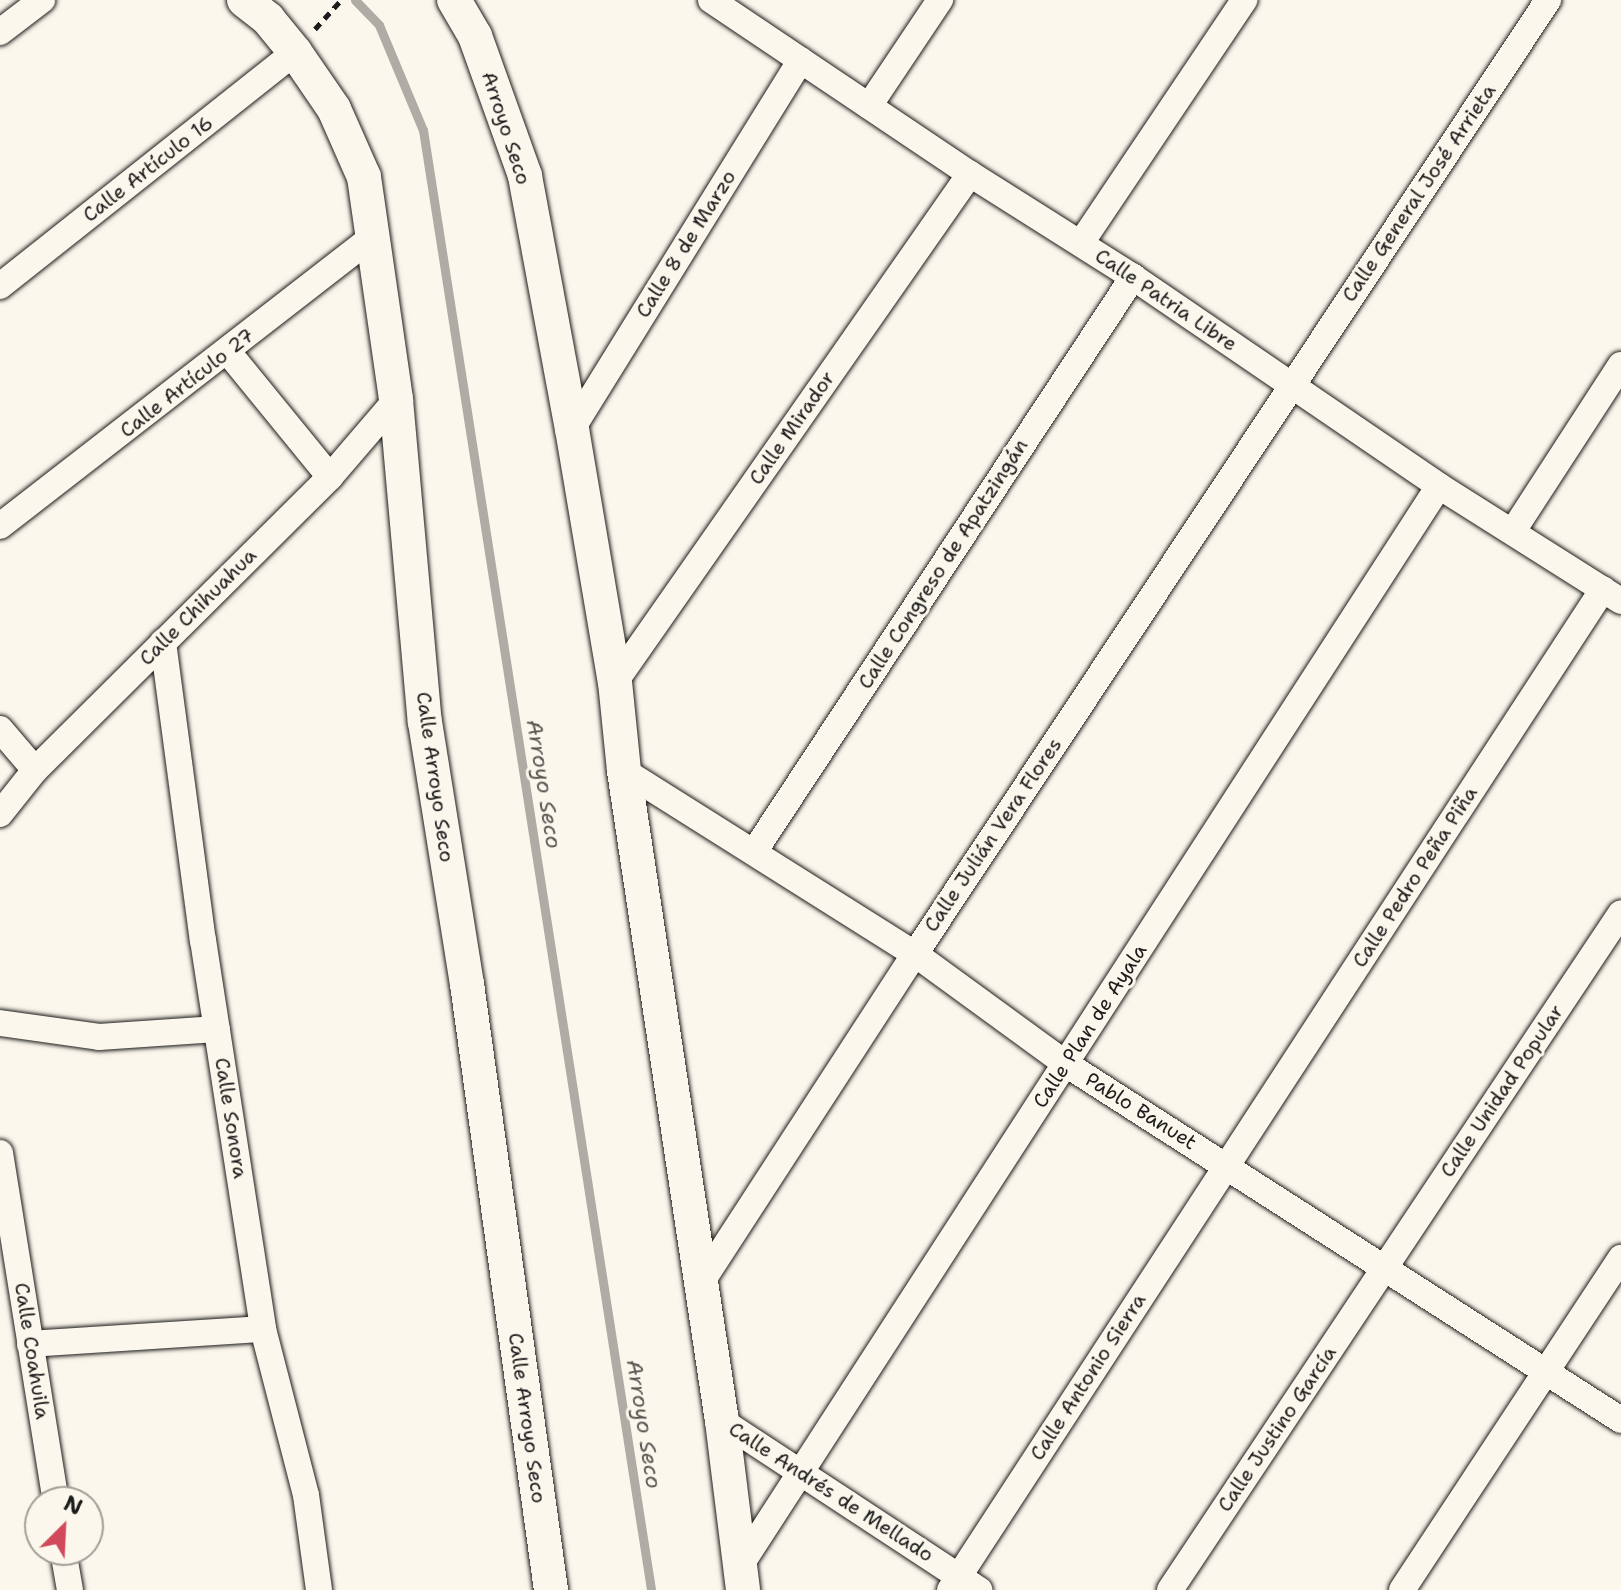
<!DOCTYPE html>
<meta charset="utf-8">
<style>
body{margin:0}
#map{position:relative;width:1621px;height:1590px;overflow:hidden;background:#fbf7ec;font-family:"Shantell Sans",sans-serif}
div>[style]{position:absolute}
.stream>*{height:9px;margin:-4.5px;padding:0 4.5px;transform-origin:4.5px;border-radius:4.5px;background:#afaca5}
.path>*{height:5px;margin-top:-2.5px;transform-origin:0;background:repeating-linear-gradient(90deg,#1c1c1c 0 8px,transparent 0 14px)}
.roads{filter:drop-shadow(0 0 2px #1c1c1c) drop-shadow(0 0 2px #1c1c1c)}
.minor>*{height:26px;margin:-13px;padding:0 13px;transform-origin:13px;border-radius:13px;background:#fbf7ec}
.tertiary>*{height:34px;margin:-17px;padding:0 17px;transform-origin:17px;border-radius:17px;background:#fbf7ec}
span{translate:-50% -50%;white-space:nowrap;text-align:center;line-height:1.15;-webkit-text-stroke:6px #fbf7ec;paint-order:stroke}
.street-label{font-size:20px;color:#1c1c1c}
.water-label{font-size:22px;color:#575653;font-style:italic}
.north{position:absolute;left:24px;top:1486px;width:80px;height:80px;box-sizing:border-box;background:#fbf7ec;border:2px solid #a29f99;border-radius:50%;rotate:24deg;font-size:22px;font-weight:700;line-height:32px;text-align:center;color:#1c1c1c}
.north::after{content:'';display:block;margin:auto;width:28px;height:36px;background:#d1495b;clip-path:polygon(50% 0,100% 100%,50% 72%,0 100%)}
</style>
<div id="map">
<div class="stream">
<i style="left:355px;top:0;width:35px;rotate:46deg"></i>
<i style="left:379px;top:25px;width:114px;rotate:67.3deg"></i>
<i style="left:423px;top:130px;width:1478px;rotate:81.12deg"></i>
</div>
<div class="path">
<i style="left:315px;top:29px;width:39px;rotate:-48deg"></i>
</div>
<div class="roads">
<div class="minor">
<i style="left:711px;top:0;width:312px;rotate:33.9deg"></i>
<i style="left:970px;top:174px;width:193px;rotate:32.3deg"></i>
<i style="left:1133px;top:277px;width:371px;rotate:34.3deg"></i>
<i style="left:1439px;top:486px;width:215px;rotate:32.3deg"></i>
<i style="left:0;top:32px;width:53px;rotate:-37.3deg"></i>
<i style="left:869px;top:106px;width:128px;rotate:-56.2deg"></i>
<i style="left:1081px;top:243px;width:293px;rotate:-56.1deg"></i>
<i style="left:0;top:286px;width:377px;rotate:-38.4deg"></i>
<i style="left:228px;top:352px;width:161px;rotate:50.8deg"></i>
<i style="left:572px;top:429px;width:434px;rotate:-58.2deg"></i>
<i style="left:0;top:526px;width:471px;rotate:-37.8deg"></i>
<i style="left:1513px;top:531px;width:198px;rotate:-57deg"></i>
<i style="left:163px;top:642px;width:301px;rotate:82.4deg"></i>
<i style="left:203px;top:940px;width:394px;rotate:81.2deg"></i>
<i style="left:263px;top:1329px;width:171px;rotate:75.5deg"></i>
<i style="left:306px;top:1495px;width:96px;rotate:82.2deg"></i>
<i style="left:615px;top:682px;width:620px;rotate:-55.05deg"></i>
<i style="left:0;top:729px;width:54px;rotate:49.5deg"></i>
<i style="left:624px;top:771px;width:344px;rotate:32.2deg"></i>
<i style="left:915px;top:954px;width:187px;rotate:36.1deg"></i>
<i style="left:1066px;top:1064px;width:659px;rotate:32.68deg"></i>
<i style="left:0;top:814px;width:56px;rotate:-51.5deg"></i>
<i style="left:35px;top:770px;width:416px;rotate:-44.8deg"></i>
<i style="left:330px;top:477px;width:101px;rotate:-49.4deg"></i>
<i style="left:754px;top:852px;width:689px;rotate:-56.61deg"></i>
<i style="left:0;top:1023px;width:100px;rotate:8deg"></i>
<i style="left:99px;top:1037px;width:118px;rotate:-3.9deg"></i>
<i style="left:0;top:1153px;width:353px;rotate:80.9deg"></i>
<i style="left:699px;top:1286px;width:396px;rotate:-57deg"></i>
<i style="left:915px;top:954px;width:1145px;rotate:-56.43deg"></i>
<i style="left:30px;top:1344px;width:233px;rotate:-3.7deg"></i>
<i style="left:722px;top:1421px;width:308px;rotate:33.3deg"></i>
<i style="left:63px;top:1550px;width:41px;rotate:80.1deg"></i>
<i style="left:740px;top:1566px;width:1286px;rotate:-57.09deg"></i>
<i style="left:950px;top:1590px;width:1195px;rotate:-56.88deg"></i>
<i style="left:1170px;top:1590px;width:813px;rotate:-56.33deg"></i>
<i style="left:1402px;top:1590px;width:398px;rotate:-56.6deg"></i>
</div>
<div class="tertiary">
<i style="left:244px;top:0;width:31px;rotate:38deg"></i>
<i style="left:268px;top:19px;width:43px;rotate:50.7deg"></i>
<i style="left:295px;top:52px;width:69px;rotate:55.6deg"></i>
<i style="left:334px;top:109px;width:74px;rotate:66.2deg"></i>
<i style="left:364px;top:177px;width:225px;rotate:81.8deg"></i>
<i style="left:396px;top:400px;width:323px;rotate:84.9deg"></i>
<i style="left:425px;top:722px;width:265px;rotate:80.9deg"></i>
<i style="left:467px;top:984px;width:612px;rotate:82.11deg"></i>
<i style="left:454px;top:0;width:42px;rotate:59.7deg"></i>
<i style="left:475px;top:36px;width:149px;rotate:70.3deg"></i>
<i style="left:525px;top:176px;width:257px;rotate:79.5deg"></i>
<i style="left:572px;top:429px;width:257px;rotate:80.4deg"></i>
<i style="left:615px;top:682px;width:89px;rotate:84.2deg"></i>
<i style="left:624px;top:771px;width:657px;rotate:81.43deg"></i>
<i style="left:722px;top:1421px;width:170px;rotate:82.9deg"></i>
</div>
</div>
<div class="street-label">
<span style="left:506px;top:128px;rotate:72deg">Arroyo Seco</span>
<span style="left:148px;top:169px;rotate:-38deg">Calle Artículo 16</span>
<span style="left:1419px;top:193px;rotate:-56deg">Calle General José Arrieta</span>
<span style="left:686px;top:244px;rotate:-58deg">Calle 8 de Marzo</span>
<span style="left:1166px;top:300px;rotate:34deg">Calle Patria Libre</span>
<span style="left:187px;top:383px;rotate:-38deg">Calle Artículo 27</span>
<span style="left:792px;top:428px;rotate:-55deg">Calle Mirador</span>
<span style="left:943px;top:564px;rotate:-57deg">Calle Congreso de Apatzingán</span>
<span style="left:198px;top:607px;rotate:-45deg">Calle Chihuahua</span>
<span style="left:435px;top:777px;rotate:82deg">Calle Arroyo Seco</span>
<span style="left:993px;top:835px;rotate:-56deg">Calle Julián Vera Flores</span>
<span style="left:1415px;top:877px;rotate:-57deg">Calle Pedro Peña Piña</span>
<span style="left:1090px;top:1026px;rotate:-57deg">Calle Plan de Ayala</span>
<span style="left:1502px;top:1091px;rotate:-56deg">Calle Unidad Popular</span>
<span style="left:1141px;top:1111px;rotate:32deg">Pablo Banuet</span>
<span style="left:231px;top:1118px;rotate:81deg">Calle Sonora</span>
<span style="left:32px;top:1351px;rotate:81deg">Calle Coahuila</span>
<span style="left:1088px;top:1377px;rotate:-57deg">Calle Antonio Sierra</span>
<span style="left:527px;top:1418px;rotate:82deg">Calle Arroyo Seco</span>
<span style="left:1277px;top:1429px;rotate:-56deg">Calle Justino García</span>
<span style="left:831px;top:1492px;rotate:33deg">Calle Andrés de Mellado</span>
</div>
<div class="water-label">
<span style="left:544px;top:784px;rotate:81deg">Arroyo Seco</span>
<span style="left:644px;top:1424px;rotate:81deg">Arroyo Seco</span>
</div>
<div class="north">N</div>
</div>
